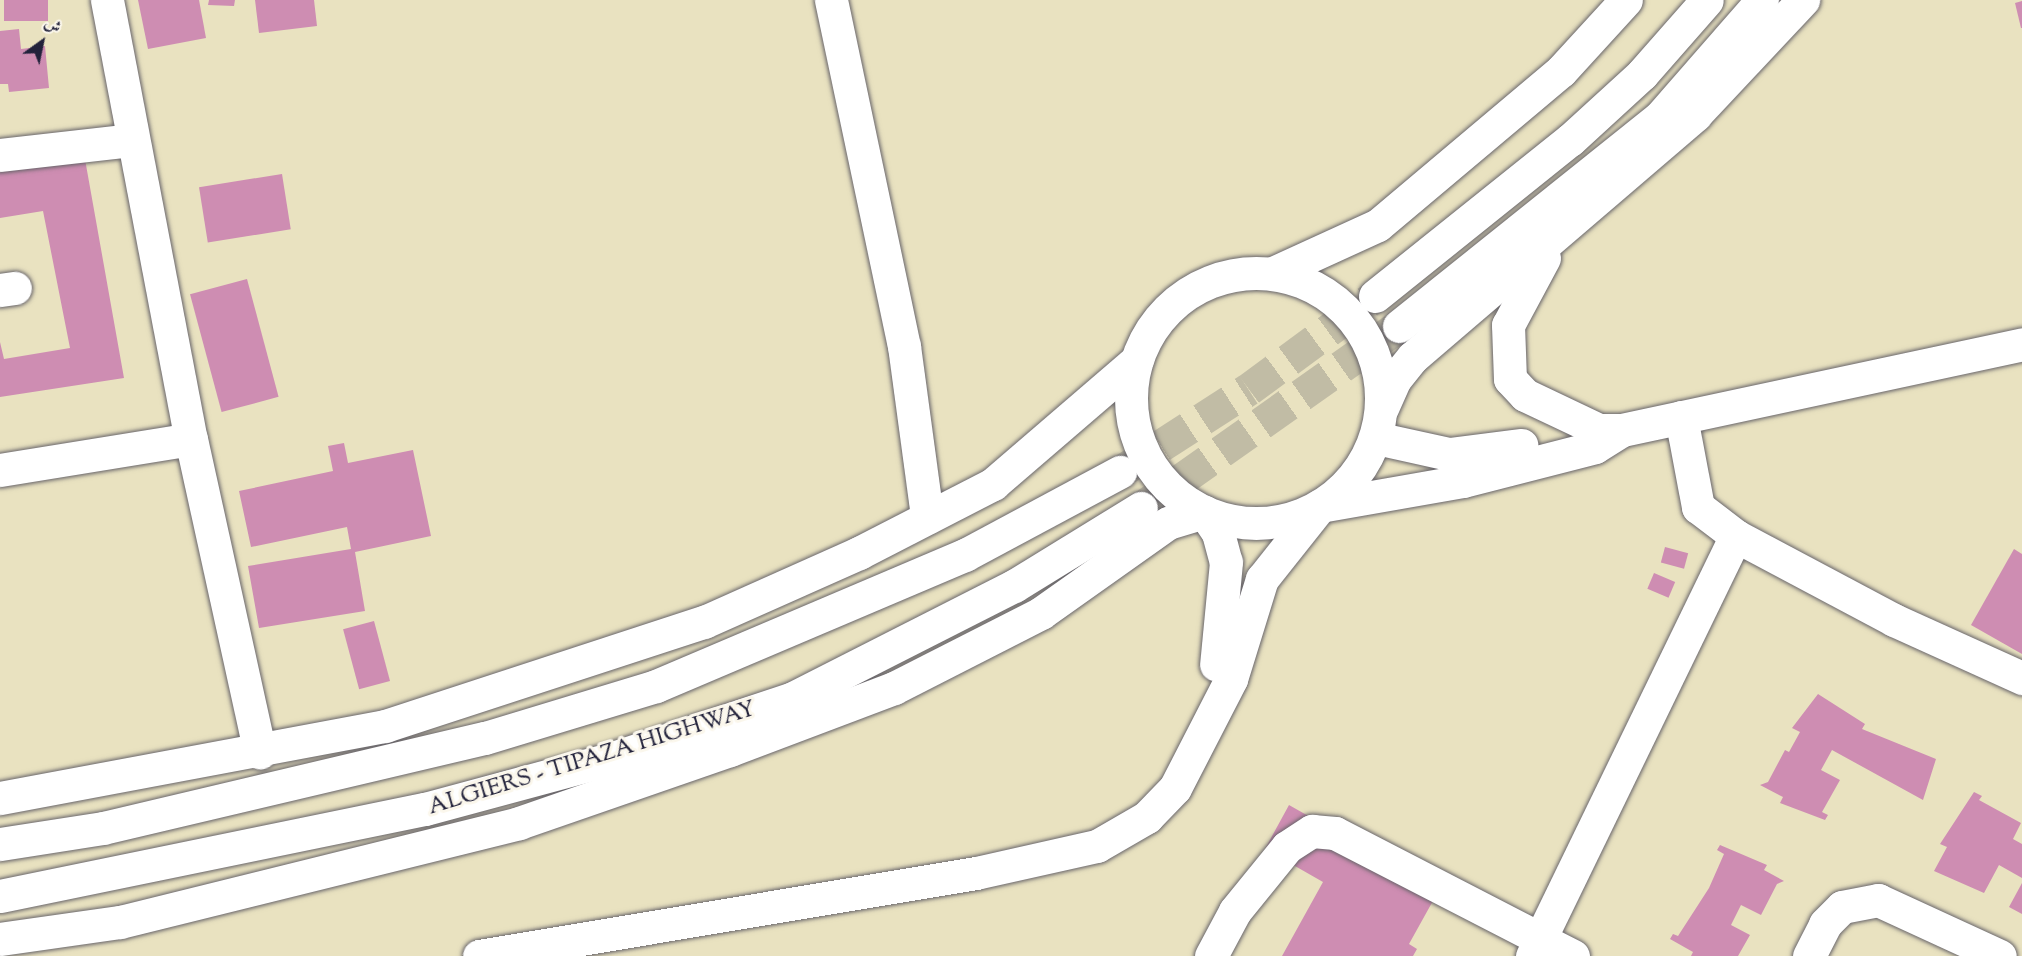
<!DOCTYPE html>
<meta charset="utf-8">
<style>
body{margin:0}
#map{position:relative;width:2022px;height:956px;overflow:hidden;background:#e9e2c0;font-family:"Sorts Mill Goudy",Amiri,serif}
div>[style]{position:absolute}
.building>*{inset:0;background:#ce8db2;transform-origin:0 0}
.highway-tunnel>*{height:33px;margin-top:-16.5px;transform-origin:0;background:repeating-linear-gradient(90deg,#c1bca5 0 33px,transparent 0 49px)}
.roads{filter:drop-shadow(0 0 2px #68656a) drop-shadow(0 0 2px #68656a)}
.minor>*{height:33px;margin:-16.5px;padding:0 16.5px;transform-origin:16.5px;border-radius:16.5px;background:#fff}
.major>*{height:33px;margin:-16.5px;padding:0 16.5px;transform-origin:16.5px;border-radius:16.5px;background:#fff}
.major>.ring{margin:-16.5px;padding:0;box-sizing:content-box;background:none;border:33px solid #fff;border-radius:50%}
.highway>*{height:33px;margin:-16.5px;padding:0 16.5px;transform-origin:16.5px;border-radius:16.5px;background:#fff}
span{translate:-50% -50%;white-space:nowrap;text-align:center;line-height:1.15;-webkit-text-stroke:6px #fbf7ec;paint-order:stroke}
.street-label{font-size:24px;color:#22223b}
.north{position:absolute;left:12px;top:12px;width:60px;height:60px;-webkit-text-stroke:4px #fbf7ec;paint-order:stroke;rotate:33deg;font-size:16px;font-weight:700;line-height:24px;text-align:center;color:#22223b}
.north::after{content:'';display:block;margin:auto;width:21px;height:27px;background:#22223b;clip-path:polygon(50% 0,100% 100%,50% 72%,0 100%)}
</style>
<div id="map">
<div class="building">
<i style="left:4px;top:0;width:44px;height:21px"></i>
<i style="clip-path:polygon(138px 0,199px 0,206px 38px,148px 49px)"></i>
<i style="clip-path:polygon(209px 0,235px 0,234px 6px,208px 5px)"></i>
<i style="clip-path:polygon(255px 0,314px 0,317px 26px,259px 33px)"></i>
<i style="clip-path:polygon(2022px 1px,2022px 28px,2021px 28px,2015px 3px)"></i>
<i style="clip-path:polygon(19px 29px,21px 49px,45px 46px,49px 88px,9px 92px,8px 84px,0 84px,0 31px)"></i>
<i style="clip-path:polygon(83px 148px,124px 378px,0 397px,0 342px,4px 359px,70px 348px,43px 211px,0 218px,0 163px)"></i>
<i style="left:282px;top:174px;width:56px;height:84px;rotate:81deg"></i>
<i style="left:247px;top:279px;width:122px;height:59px;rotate:75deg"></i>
<i style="clip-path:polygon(344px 443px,348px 463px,413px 450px,431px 536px,355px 552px,365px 611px,259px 628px,248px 566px,351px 549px,347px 527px,251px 547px,239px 491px,333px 471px,328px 446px)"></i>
<i style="left:1665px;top:547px;width:24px;height:16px;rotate:15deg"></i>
<i style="clip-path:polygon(2014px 549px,2022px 554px,2022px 654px,1971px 625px)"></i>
<i style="left:1654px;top:573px;width:23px;height:17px;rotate:23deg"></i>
<i style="left:374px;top:621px;width:62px;height:32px;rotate:75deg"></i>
<i style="clip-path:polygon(1818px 694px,1865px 724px,1862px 729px,1936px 759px,1923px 800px,1832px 750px,1821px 770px,1840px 780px,1822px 812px,1828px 815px,1825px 820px,1780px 803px,1783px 797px,1760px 785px,1768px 782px,1785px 750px,1789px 752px,1800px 732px,1792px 728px)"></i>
<i style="clip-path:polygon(1974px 792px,1982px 796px,1979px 800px,2021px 823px,2013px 839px,2022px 844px,2022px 878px,1999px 865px,1984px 893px,1934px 871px,1947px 847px,1940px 844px)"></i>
<i style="clip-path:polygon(1289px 805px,1439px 890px,1409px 944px,1417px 949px,1413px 956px,1282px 956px,1323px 882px,1265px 849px)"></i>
<i style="clip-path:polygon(1720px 845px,1767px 865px,1764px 870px,1784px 881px,1777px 884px,1761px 915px,1741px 905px,1731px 925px,1750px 935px,1738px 956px,1691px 956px,1693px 952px,1670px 939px,1673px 934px,1678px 936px,1709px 888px,1724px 854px,1717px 850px)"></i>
<i style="clip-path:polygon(2022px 883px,2022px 914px,2009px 907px)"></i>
</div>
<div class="highway-tunnel">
<i style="left:1120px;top:472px;width:153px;rotate:-32.8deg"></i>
<i style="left:1249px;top:389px;width:157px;rotate:-36.4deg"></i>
<i style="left:1141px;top:508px;width:316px;rotate:-35.2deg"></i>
</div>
<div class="roads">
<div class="minor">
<i style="left:107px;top:0;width:447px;rotate:79.2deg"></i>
<i style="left:191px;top:439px;width:321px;rotate:77.6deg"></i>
<i style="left:831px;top:0;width:354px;rotate:78.1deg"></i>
<i style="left:904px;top:346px;width:173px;rotate:82.3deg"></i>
<i style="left:0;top:155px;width:133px;rotate:-6.5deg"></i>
<i style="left:0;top:290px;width:15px;rotate:-8deg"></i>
<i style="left:1681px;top:417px;width:92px;rotate:79.3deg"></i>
<i style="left:1698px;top:507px;width:48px;rotate:37.3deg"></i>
<i style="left:1736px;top:536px;width:179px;rotate:28deg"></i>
<i style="left:1894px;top:620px;width:141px;rotate:24.4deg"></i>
<i style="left:0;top:470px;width:193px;rotate:-9.2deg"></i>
<i style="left:1211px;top:956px;width:51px;rotate:-61.9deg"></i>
<i style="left:1235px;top:911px;width:82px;rotate:-50.9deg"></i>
<i style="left:1287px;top:847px;width:30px;rotate:-33deg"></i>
<i style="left:1312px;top:831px;width:23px;rotate:5deg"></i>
<i style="left:1335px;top:833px;width:231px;rotate:27.3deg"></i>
<i style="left:1540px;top:939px;width:19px;rotate:115deg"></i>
<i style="left:1573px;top:956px;width:37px;rotate:-153deg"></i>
<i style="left:1540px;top:939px;width:448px;rotate:-64.1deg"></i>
<i style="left:1809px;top:956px;width:36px;rotate:-63deg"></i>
<i style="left:1825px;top:924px;width:24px;rotate:-45deg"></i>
<i style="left:1842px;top:907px;width:37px;rotate:-11deg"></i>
<i style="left:1878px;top:900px;width:134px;rotate:24.7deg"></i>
</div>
<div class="major">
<i class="ring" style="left:1131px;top:273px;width:217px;height:217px"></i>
<i style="left:1601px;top:430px;width:21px"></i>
<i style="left:1622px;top:430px;width:409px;rotate:-12.1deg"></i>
<i style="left:1376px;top:438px;width:75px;rotate:12.4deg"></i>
<i style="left:1449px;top:454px;width:73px;rotate:-7.1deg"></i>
<i style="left:1204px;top:512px;width:25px;rotate:56deg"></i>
<i style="left:1218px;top:533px;width:30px;rotate:75deg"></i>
<i style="left:1226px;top:562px;width:103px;rotate:95.5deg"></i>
<i style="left:479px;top:956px;width:504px;rotate:-9.48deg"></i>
<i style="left:976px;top:873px;width:124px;rotate:-12.6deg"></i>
<i style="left:1097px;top:846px;width:58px;rotate:-30.1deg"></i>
<i style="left:1147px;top:817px;width:40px;rotate:-46deg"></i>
<i style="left:1175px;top:788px;width:123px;rotate:-62.8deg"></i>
<i style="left:1231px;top:679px;width:105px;rotate:-72.8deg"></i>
<i style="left:1262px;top:579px;width:93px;rotate:-51.5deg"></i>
<i style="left:1320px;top:506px;width:145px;rotate:-9.9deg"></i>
<i style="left:1463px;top:481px;width:136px;rotate:-14.4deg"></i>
<i style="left:1595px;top:447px;width:32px;rotate:-32deg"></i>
</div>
<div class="highway">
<i style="left:1544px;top:258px;width:76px;rotate:118.2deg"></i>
<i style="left:1508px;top:325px;width:54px;rotate:87.9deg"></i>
<i style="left:1510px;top:379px;width:22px;rotate:47deg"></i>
<i style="left:1525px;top:395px;width:82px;rotate:25.3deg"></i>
<i style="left:1273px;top:273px;width:115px;rotate:-24.6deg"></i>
<i style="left:1378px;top:225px;width:239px;rotate:-40.1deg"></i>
<i style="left:1561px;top:71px;width:96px;rotate:-47.5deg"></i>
<i style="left:1375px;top:296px;width:250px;rotate:-38.7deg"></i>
<i style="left:1570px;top:140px;width:98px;rotate:-42.5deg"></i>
<i style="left:1642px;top:74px;width:98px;rotate:-48.7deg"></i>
<i style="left:1399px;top:326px;width:334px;rotate:-38.7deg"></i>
<i style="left:1660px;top:117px;width:155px;rotate:-48.9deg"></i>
<i style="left:1382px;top:408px;width:32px;rotate:-66deg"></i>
<i style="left:1395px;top:379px;width:28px;rotate:-51deg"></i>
<i style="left:1413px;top:357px;width:372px;rotate:-40.6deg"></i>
<i style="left:1695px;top:115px;width:158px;rotate:-46.8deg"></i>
<i style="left:0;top:798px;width:392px;rotate:-10.6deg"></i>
<i style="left:385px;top:726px;width:336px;rotate:-18.1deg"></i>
<i style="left:704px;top:622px;width:170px;rotate:-24deg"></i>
<i style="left:859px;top:553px;width:151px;rotate:-27.2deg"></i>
<i style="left:993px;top:484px;width:189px;rotate:-40.7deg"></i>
<i style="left:0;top:844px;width:104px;rotate:-8.8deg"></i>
<i style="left:103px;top:828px;width:392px;rotate:-13.3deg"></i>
<i style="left:485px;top:738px;width:179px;rotate:-16.9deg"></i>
<i style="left:656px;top:686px;width:336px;rotate:-23deg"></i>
<i style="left:965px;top:555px;width:176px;rotate:-28.2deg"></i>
<i style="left:0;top:896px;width:434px;rotate:-11.6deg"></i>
<i style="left:425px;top:809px;width:188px;rotate:-15.1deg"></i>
<i style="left:607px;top:760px;width:196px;rotate:-18.4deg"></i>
<i style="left:793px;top:698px;width:248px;rotate:-26.9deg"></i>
<i style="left:1014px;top:586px;width:149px;rotate:-31.6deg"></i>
<i style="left:0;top:939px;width:121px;rotate:-8.1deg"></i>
<i style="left:120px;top:922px;width:411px;rotate:-13.9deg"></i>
<i style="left:519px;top:823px;width:223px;rotate:-19.1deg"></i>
<i style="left:730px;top:750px;width:175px;rotate:-20.7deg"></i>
<i style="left:894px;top:688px;width:165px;rotate:-27deg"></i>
<i style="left:1041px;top:613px;width:156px;rotate:-35.3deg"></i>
<i style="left:1168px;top:523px;width:38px;rotate:-17deg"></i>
</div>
</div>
<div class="street-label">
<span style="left:592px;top:759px;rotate:-17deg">ALGIERS - TIPAZA HIGHWAY</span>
</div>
<div class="north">ش</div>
</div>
